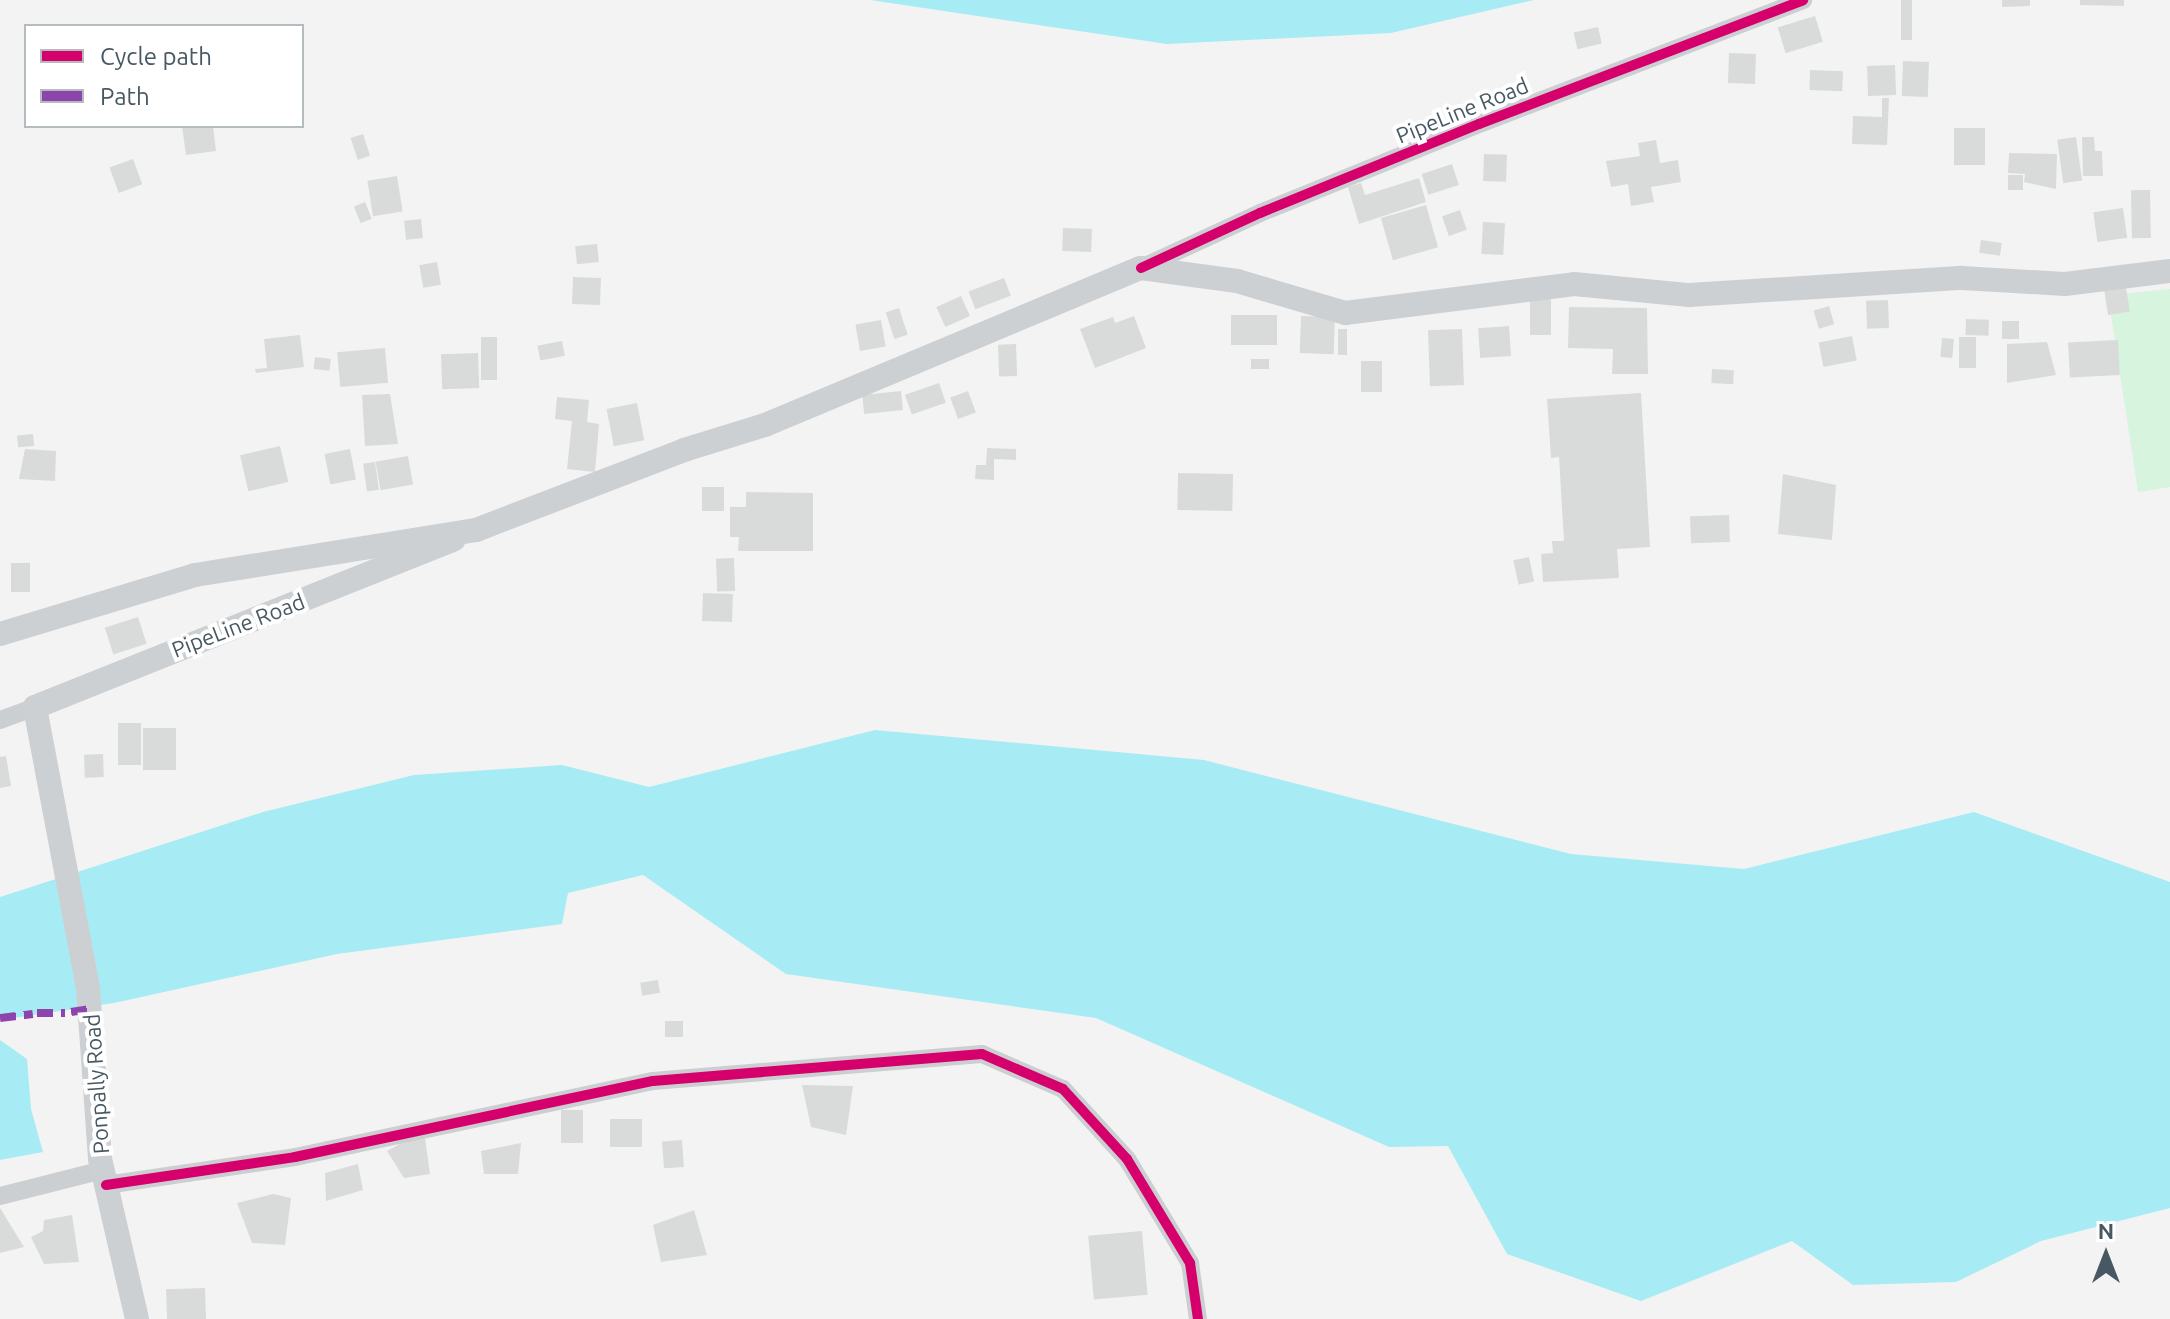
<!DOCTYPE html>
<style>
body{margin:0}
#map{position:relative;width:2170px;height:1319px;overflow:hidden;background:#f3f3f3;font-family:Ubuntu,sans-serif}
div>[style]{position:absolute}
.green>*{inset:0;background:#d6f4de}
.water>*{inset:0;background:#a7ecf4}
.building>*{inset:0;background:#d9dbdb;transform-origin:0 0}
.street>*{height:18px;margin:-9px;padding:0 9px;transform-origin:9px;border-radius:9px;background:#cccfd2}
.secondary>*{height:24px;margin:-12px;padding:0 12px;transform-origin:12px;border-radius:12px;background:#cdd0d3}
.quiet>*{height:8px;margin-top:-4px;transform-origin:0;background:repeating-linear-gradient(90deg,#8e44ad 0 16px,transparent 0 24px)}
.cycleway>*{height:10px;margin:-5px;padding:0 5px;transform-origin:5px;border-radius:5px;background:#d6006c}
span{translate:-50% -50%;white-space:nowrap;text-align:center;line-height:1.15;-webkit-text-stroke:8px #fff;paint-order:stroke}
.street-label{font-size:22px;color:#475862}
.legend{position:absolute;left:24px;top:24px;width:280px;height:104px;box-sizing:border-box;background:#fff;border:2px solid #b5bcc0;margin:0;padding:10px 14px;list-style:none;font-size:24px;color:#475862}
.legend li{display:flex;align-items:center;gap:16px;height:40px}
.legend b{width:40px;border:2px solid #b5bcc0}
.north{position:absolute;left:2066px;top:1215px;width:80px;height:80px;-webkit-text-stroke:6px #fff;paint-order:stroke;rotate:0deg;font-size:22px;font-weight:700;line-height:32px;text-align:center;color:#475862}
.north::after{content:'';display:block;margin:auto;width:28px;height:36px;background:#475862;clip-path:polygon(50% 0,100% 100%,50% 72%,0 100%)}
</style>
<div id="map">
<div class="green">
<i style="clip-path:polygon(2170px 289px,2170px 487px,2138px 492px,2108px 295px)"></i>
</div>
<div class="water">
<i style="clip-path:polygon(870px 0,1534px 0,1391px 33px,1167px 44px)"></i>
<i style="clip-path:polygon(875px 730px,1204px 760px,1571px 854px,1744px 869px,1974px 812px,2170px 882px,2170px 1208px,2041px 1241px,1956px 1282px,1853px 1285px,1792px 1241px,1641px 1301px,1507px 1254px,1448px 1146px,1389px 1147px,1096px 1018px,786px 974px,643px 875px,568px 893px,562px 924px,337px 954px,114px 1003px,0 1020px,0 897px,263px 812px,414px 775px,562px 765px,649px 787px)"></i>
<i style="clip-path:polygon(0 1040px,27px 1059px,31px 1109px,43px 1152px,0 1160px)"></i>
</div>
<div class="building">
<i style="left:1901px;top:0;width:11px;height:40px"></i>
<i style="clip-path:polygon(2002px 0,2030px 0,2030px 6px,2002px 7px)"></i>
<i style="clip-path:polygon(2080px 0,2124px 0,2124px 6px,2080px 5px)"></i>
<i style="left:1815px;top:16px;width:27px;height:39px;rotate:73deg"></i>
<i style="left:1598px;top:27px;width:17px;height:25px;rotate:77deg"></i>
<i style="left:1729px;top:53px;width:27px;height:30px;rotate:2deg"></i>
<i style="left:1903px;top:61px;width:26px;height:35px;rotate:2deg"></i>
<i style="left:1895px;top:65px;width:30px;height:28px;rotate:88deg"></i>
<i style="left:1810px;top:70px;width:33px;height:20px;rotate:2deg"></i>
<i style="clip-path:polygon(1882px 98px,1889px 98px,1887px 145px,1852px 144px,1853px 116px,1882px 117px)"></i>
<i style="clip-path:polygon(182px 126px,213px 126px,216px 151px,186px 155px)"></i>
<i style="left:1954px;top:128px;width:31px;height:37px"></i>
<i style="left:363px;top:134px;width:23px;height:13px;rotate:72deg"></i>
<i style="left:2076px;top:137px;width:44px;height:19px;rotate:82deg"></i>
<i style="clip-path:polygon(2082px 137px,2094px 137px,2095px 151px,2102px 151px,2103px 176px,2083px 176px)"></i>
<i style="clip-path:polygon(1656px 140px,1660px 163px,1678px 160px,1681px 182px,1651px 187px,1654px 202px,1631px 206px,1628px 184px,1611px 187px,1606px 161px,1640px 156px,1638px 143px)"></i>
<i style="clip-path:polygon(2009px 153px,2057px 154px,2056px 189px,2024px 182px,2025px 174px,2008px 173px)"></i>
<i style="left:1484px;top:154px;width:23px;height:27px;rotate:2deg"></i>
<i style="left:133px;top:159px;width:27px;height:25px;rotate:70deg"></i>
<i style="left:1452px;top:164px;width:22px;height:32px;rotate:72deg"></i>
<i style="left:2008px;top:175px;width:15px;height:15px"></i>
<i style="left:397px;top:176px;width:36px;height:30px;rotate:81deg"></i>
<i style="clip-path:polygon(1419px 178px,1426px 202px,1359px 224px,1348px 187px,1361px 183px,1365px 195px)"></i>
<i style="left:2150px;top:190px;width:48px;height:19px;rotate:89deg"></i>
<i style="left:365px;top:202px;width:18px;height:12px;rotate:68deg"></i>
<i style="left:1426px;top:205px;width:44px;height:47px;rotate:74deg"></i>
<i style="left:2123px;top:208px;width:30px;height:30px;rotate:82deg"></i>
<i style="left:1460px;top:210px;width:21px;height:19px;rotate:71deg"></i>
<i style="left:421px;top:219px;width:19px;height:17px;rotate:84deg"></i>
<i style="left:1483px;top:222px;width:22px;height:32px;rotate:3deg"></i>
<i style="left:1063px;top:228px;width:29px;height:23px;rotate:2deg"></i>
<i style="left:1981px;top:240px;width:21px;height:13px;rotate:8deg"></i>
<i style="left:597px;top:244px;width:18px;height:22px;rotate:84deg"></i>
<i style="left:437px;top:262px;width:23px;height:18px;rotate:80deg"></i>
<i style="left:573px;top:277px;width:28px;height:27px;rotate:2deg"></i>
<i style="left:1004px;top:278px;width:19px;height:38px;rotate:69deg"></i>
<i style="left:2125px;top:281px;width:31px;height:22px;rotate:81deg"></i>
<i style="left:1530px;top:293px;width:21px;height:42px"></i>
<i style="left:961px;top:296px;width:22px;height:27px;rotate:66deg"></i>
<i style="left:1888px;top:300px;width:28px;height:22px;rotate:88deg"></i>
<i style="left:1829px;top:306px;width:19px;height:16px;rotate:74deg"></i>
<i style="clip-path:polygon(1569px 307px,1647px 308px,1648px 374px,1612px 374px,1613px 349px,1568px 348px)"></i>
<i style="left:899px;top:308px;width:28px;height:14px;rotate:72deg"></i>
<i style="left:1231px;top:315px;width:46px;height:30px"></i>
<i style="clip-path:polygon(1134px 316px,1146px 348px,1095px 368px,1080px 329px,1113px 317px,1115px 323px)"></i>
<i style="left:1301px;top:316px;width:34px;height:37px;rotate:2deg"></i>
<i style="left:1966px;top:319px;width:23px;height:16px;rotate:2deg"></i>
<i style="left:881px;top:320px;width:27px;height:26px;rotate:80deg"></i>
<i style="left:2002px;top:321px;width:17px;height:18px"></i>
<i style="left:1509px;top:326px;width:30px;height:31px;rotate:86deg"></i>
<i style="left:1338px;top:329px;width:9px;height:26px"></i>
<i style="left:1462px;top:329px;width:56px;height:34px;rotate:88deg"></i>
<i style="clip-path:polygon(300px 335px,304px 367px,256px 373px,255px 369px,267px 368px,264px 339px)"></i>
<i style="left:1852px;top:336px;width:25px;height:34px;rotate:79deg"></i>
<i style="left:481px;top:337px;width:16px;height:43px"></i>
<i style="left:1959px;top:337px;width:17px;height:31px"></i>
<i style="left:1942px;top:338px;width:12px;height:19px;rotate:5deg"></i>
<i style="left:2118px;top:340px;width:35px;height:50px;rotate:87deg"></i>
<i style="left:562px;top:341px;width:15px;height:25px;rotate:79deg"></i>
<i style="clip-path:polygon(2047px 342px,2056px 375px,2007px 383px,2007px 344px)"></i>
<i style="left:1016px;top:344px;width:32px;height:18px;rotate:88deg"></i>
<i style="left:385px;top:348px;width:35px;height:48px;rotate:85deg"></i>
<i style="left:478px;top:353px;width:35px;height:37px;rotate:88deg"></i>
<i style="left:315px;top:357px;width:16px;height:12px;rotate:7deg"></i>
<i style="left:1251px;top:359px;width:18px;height:10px"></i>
<i style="left:1382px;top:361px;width:31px;height:21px;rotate:90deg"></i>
<i style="left:1712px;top:369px;width:22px;height:14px;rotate:3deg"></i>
<i style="left:939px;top:383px;width:21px;height:36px;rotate:71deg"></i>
<i style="left:901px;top:391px;width:19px;height:39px;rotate:84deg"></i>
<i style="left:968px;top:391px;width:23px;height:19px;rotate:70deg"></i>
<i style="clip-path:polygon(1641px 393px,1650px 547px,1617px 549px,1619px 578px,1543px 582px,1541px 554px,1553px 553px,1552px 541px,1564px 541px,1559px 457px,1551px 458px,1547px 399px)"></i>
<i style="clip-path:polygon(390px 394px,398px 444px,365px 446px,362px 395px)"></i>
<i style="clip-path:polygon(557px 397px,589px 400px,587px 422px,599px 424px,595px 472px,567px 469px,572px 421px,555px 419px)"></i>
<i style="left:637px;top:403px;width:38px;height:31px;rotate:79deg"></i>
<i style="left:33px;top:434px;width:12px;height:16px;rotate:85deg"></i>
<i style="left:280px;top:446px;width:37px;height:41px;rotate:77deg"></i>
<i style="clip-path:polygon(987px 448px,1016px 449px,1016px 460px,994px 459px,994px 480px,975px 479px,976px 465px,986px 465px)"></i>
<i style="clip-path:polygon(25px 449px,56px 451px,55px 481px,19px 479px)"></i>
<i style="left:350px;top:449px;width:31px;height:26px;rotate:79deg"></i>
<i style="left:408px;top:456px;width:29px;height:33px;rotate:80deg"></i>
<i style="left:375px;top:462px;width:28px;height:12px;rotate:82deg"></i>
<i style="left:1178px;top:473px;width:55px;height:37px;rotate:1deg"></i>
<i style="clip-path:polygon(1783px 474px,1836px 485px,1832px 540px,1778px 534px)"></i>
<i style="left:702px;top:487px;width:22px;height:24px"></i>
<i style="clip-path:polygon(746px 492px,813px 493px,813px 551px,738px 551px,739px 537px,730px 537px,730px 507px,746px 507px)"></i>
<i style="left:1729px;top:515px;width:27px;height:39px;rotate:88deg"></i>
<i style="left:1529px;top:557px;width:25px;height:16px;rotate:78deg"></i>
<i style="left:734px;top:558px;width:33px;height:18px;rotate:88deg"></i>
<i style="left:30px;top:563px;width:29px;height:19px;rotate:90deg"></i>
<i style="left:703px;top:593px;width:30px;height:28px;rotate:2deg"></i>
<i style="left:138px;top:617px;width:28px;height:35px;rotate:72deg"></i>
<i style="left:118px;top:723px;width:23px;height:42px"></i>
<i style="left:143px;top:728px;width:33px;height:42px"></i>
<i style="left:103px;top:754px;width:23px;height:19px;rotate:88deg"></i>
<i style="clip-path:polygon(6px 756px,11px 786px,0 788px,0 757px)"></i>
<i style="left:658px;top:980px;width:13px;height:18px;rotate:81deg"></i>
<i style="left:665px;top:1021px;width:18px;height:16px"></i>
<i style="clip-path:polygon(802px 1085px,853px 1086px,846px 1135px,811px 1127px)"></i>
<i style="left:561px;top:1110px;width:22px;height:33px"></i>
<i style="left:642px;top:1119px;width:28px;height:32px;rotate:90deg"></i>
<i style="clip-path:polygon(424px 1131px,430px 1174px,404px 1178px,387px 1151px)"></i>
<i style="left:682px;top:1140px;width:27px;height:20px;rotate:86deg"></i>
<i style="clip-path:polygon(521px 1143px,518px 1174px,484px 1174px,481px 1151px)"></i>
<i style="clip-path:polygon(358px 1164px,363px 1190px,326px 1201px,325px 1173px)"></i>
<i style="clip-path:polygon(273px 1194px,291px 1198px,285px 1245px,252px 1243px,237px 1203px)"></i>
<i style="clip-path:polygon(0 1208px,24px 1247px,0 1253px)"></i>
<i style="clip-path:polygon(694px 1210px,707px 1255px,661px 1262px,653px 1225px)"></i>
<i style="clip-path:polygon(72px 1215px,79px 1262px,44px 1264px,31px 1237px,43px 1231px,44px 1220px)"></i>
<i style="left:1142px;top:1231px;width:64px;height:54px;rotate:85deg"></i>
<i style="left:205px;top:1288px;width:31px;height:39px;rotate:88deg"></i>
</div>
<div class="street">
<i style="left:1141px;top:268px;width:131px;rotate:-24.8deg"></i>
<i style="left:1260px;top:213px;width:236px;rotate:-22.1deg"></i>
<i style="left:1479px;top:124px;width:347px;rotate:-20.9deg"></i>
<i style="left:0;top:720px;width:37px;rotate:-20deg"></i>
<i style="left:106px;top:1185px;width:191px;rotate:-8.4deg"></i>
<i style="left:295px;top:1157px;width:366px;rotate:-12deg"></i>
<i style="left:653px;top:1081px;width:330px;rotate:-4.7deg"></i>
<i style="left:982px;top:1054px;width:88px;rotate:23.4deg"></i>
<i style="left:1063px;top:1089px;width:95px;rotate:47.6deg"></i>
<i style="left:1127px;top:1159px;width:122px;rotate:58.8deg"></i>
<i style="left:1190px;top:1263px;width:57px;rotate:81.9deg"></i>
<i style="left:0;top:1196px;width:106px;rotate:-14.2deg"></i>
</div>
<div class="secondary">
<i style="left:0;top:634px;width:204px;rotate:-16.8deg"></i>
<i style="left:195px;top:575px;width:285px;rotate:-9.1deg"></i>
<i style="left:476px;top:530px;width:223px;rotate:-21deg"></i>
<i style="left:684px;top:450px;width:85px;rotate:-17.2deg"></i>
<i style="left:765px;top:425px;width:407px;rotate:-22.7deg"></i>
<i style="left:1141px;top:268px;width:97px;rotate:7.7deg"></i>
<i style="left:1237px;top:281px;width:113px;rotate:16.5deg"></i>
<i style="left:1345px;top:313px;width:231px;rotate:-7.2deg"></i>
<i style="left:1574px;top:284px;width:116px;rotate:5.5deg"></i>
<i style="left:1689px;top:295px;width:274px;rotate:-3.6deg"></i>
<i style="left:1962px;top:278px;width:103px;rotate:3.3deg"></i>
<i style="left:2065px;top:284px;width:106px;rotate:-7.1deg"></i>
<i style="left:137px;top:1319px;width:164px;rotate:-103deg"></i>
<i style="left:100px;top:1159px;width:171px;rotate:-94deg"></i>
<i style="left:88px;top:988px;width:286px;rotate:-100.7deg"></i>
<i style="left:35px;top:707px;width:451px;rotate:-21.8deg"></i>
</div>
<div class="quiet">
<i style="left:71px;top:1012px;width:18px;rotate:-9deg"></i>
<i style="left:37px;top:1013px;width:28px"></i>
<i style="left:0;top:1018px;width:33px;rotate:-7deg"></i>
</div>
<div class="cycleway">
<i style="left:1141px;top:268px;width:131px;rotate:-24.8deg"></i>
<i style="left:1260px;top:213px;width:236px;rotate:-22.1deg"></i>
<i style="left:1479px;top:124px;width:347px;rotate:-20.9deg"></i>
<i style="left:106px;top:1185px;width:191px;rotate:-8.4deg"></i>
<i style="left:295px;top:1157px;width:366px;rotate:-12deg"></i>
<i style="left:653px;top:1081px;width:330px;rotate:-4.7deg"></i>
<i style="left:982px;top:1054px;width:88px;rotate:23.4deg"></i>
<i style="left:1063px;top:1089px;width:95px;rotate:47.6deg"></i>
<i style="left:1127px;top:1159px;width:122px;rotate:58.8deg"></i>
<i style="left:1190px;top:1263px;width:57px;rotate:81.9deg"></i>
</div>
<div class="street-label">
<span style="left:1462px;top:110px;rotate:-22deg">PipeLine Road</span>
<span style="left:238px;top:625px;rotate:-21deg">PipeLine Road</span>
<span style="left:96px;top:1084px;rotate:-94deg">Ponpally Road</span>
</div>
<ul class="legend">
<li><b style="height:10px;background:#d6006c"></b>Cycle path</li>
<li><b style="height:10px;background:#8e44ad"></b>Path</li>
</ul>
<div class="north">N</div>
</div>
